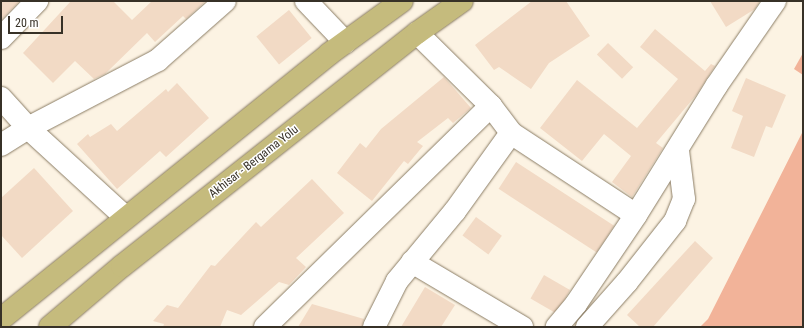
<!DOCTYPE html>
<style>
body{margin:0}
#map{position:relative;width:804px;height:328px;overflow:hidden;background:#fcf3e3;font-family:"Roboto Condensed",sans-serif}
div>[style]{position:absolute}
.green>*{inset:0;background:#f2b399}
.building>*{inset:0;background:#f2dac5;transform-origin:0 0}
.roads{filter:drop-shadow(0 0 1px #8b7d65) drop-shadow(0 0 1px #8b7d65)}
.minor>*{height:22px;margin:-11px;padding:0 11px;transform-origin:11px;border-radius:11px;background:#fff}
.major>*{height:22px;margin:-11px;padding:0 11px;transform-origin:11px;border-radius:11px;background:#c5bb7d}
span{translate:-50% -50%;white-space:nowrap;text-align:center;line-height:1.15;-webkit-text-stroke:3px #fff;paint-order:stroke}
.street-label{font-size:12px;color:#373127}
.frame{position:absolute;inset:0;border:2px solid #373127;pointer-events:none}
.scale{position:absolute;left:8px;top:16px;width:55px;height:18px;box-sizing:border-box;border:2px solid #373127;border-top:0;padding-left:5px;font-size:12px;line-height:14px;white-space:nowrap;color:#373127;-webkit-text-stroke:3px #fff;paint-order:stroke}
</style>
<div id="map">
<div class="green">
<i style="clip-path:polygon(803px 53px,803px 75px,794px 69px)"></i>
<i style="clip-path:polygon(803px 131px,803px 327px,700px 327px,708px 319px)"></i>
</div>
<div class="building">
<i style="clip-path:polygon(1px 1px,20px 1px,1px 20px)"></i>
<i style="clip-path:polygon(71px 1px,113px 1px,132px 20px,152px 1px,206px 1px,186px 19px,183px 16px,155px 42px,147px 33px,105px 74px,94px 79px,75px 61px,53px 83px,23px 53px)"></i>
<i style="clip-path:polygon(532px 1px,566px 1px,590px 36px,549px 63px,531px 89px,499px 67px,494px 70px,475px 45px)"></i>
<i style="clip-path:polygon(710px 1px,760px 1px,755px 9px,726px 27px)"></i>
<i style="left:289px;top:10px;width:36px;height:42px;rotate:51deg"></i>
<i style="clip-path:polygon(655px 29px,705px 71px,711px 64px,715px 66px,697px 94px,656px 143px,663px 148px,632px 197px,612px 182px,631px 156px,604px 134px,582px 161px,540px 128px,577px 80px,637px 128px,678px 79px,640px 47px)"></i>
<i style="left:608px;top:43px;width:35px;height:16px;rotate:44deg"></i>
<i style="clip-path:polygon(444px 77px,471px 108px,453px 123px,448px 118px,417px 142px,423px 146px,408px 164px,404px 161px,372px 201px,337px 173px,360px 143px,366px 148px,381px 129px)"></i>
<i style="clip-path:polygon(746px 78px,786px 95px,772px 128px,766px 126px,754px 157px,731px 148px,743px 116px,732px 111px)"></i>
<i style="clip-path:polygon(177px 83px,209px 118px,166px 157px,160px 151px,117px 189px,77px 144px,88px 134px,90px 137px,111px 124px,117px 131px,166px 89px,168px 92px)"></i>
<i style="left:516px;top:162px;width:117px;height:32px;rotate:33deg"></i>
<i style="clip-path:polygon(34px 168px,73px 211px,22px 258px,1px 235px,1px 198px)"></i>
<i style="clip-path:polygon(312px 179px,344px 213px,296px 258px,306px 267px,289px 285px,279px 282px,241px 315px,227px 310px,220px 327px,163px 327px,164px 324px,153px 321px,167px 305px,178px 308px,211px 265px,215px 266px,256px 222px,261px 227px)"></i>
<i style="left:476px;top:217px;width:32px;height:23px;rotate:36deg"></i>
<i style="clip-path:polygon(695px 241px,713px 258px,653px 327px,640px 327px,627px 315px)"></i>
<i style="left:544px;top:275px;width:30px;height:27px;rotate:30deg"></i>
<i style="clip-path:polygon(425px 287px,455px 305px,441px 327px,401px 327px)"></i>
<i style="clip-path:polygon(312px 304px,364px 319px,362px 327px,298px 327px)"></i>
</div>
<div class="roads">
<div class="minor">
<i style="left:306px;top:1px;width:57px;rotate:46.4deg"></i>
<i style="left:417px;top:33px;width:104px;rotate:44.6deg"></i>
<i style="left:491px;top:106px;width:34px;rotate:53deg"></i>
<i style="left:511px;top:133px;width:149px;rotate:33.3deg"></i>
<i style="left:636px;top:215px;width:107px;rotate:124deg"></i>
<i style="left:576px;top:304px;width:30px;rotate:130deg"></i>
<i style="left:1px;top:38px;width:52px;rotate:-45.8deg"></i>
<i style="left:1px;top:98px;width:40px;rotate:48deg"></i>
<i style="left:28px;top:128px;width:132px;rotate:42.5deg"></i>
<i style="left:1px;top:145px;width:32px;rotate:-32deg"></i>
<i style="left:28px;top:128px;width:147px;rotate:-27.6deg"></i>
<i style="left:158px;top:60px;width:89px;rotate:-41.4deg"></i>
<i style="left:636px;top:215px;width:153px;rotate:-58.1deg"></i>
<i style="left:717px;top:85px;width:102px;rotate:-55.4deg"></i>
<i style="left:412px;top:262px;width:128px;rotate:30.6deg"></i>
<i style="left:265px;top:327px;width:316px;rotate:-44.4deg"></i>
<i style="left:374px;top:327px;width:51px;rotate:-63.4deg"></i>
<i style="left:397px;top:281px;width:91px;rotate:-50.4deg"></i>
<i style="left:455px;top:211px;width:96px;rotate:-54.3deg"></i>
<i style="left:587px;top:327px;width:60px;rotate:-48.4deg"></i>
<i style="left:627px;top:282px;width:78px;rotate:-51.8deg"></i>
<i style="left:675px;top:221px;width:24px;rotate:-68deg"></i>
<i style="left:684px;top:199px;width:48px;rotate:-97.1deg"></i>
</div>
<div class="major">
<i style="left:1px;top:319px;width:422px;rotate:-38.9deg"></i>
<i style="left:329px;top:54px;width:90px;rotate:-36deg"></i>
<i style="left:50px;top:327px;width:94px;rotate:-40.3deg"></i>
<i style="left:122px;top:266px;width:376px;rotate:-38.3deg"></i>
<i style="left:417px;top:33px;width:55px;rotate:-35.4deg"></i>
</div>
</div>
<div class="street-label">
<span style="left:254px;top:162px;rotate:-38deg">Akhisar - Bergama Yolu</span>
</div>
<div class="frame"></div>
<div class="scale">20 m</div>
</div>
